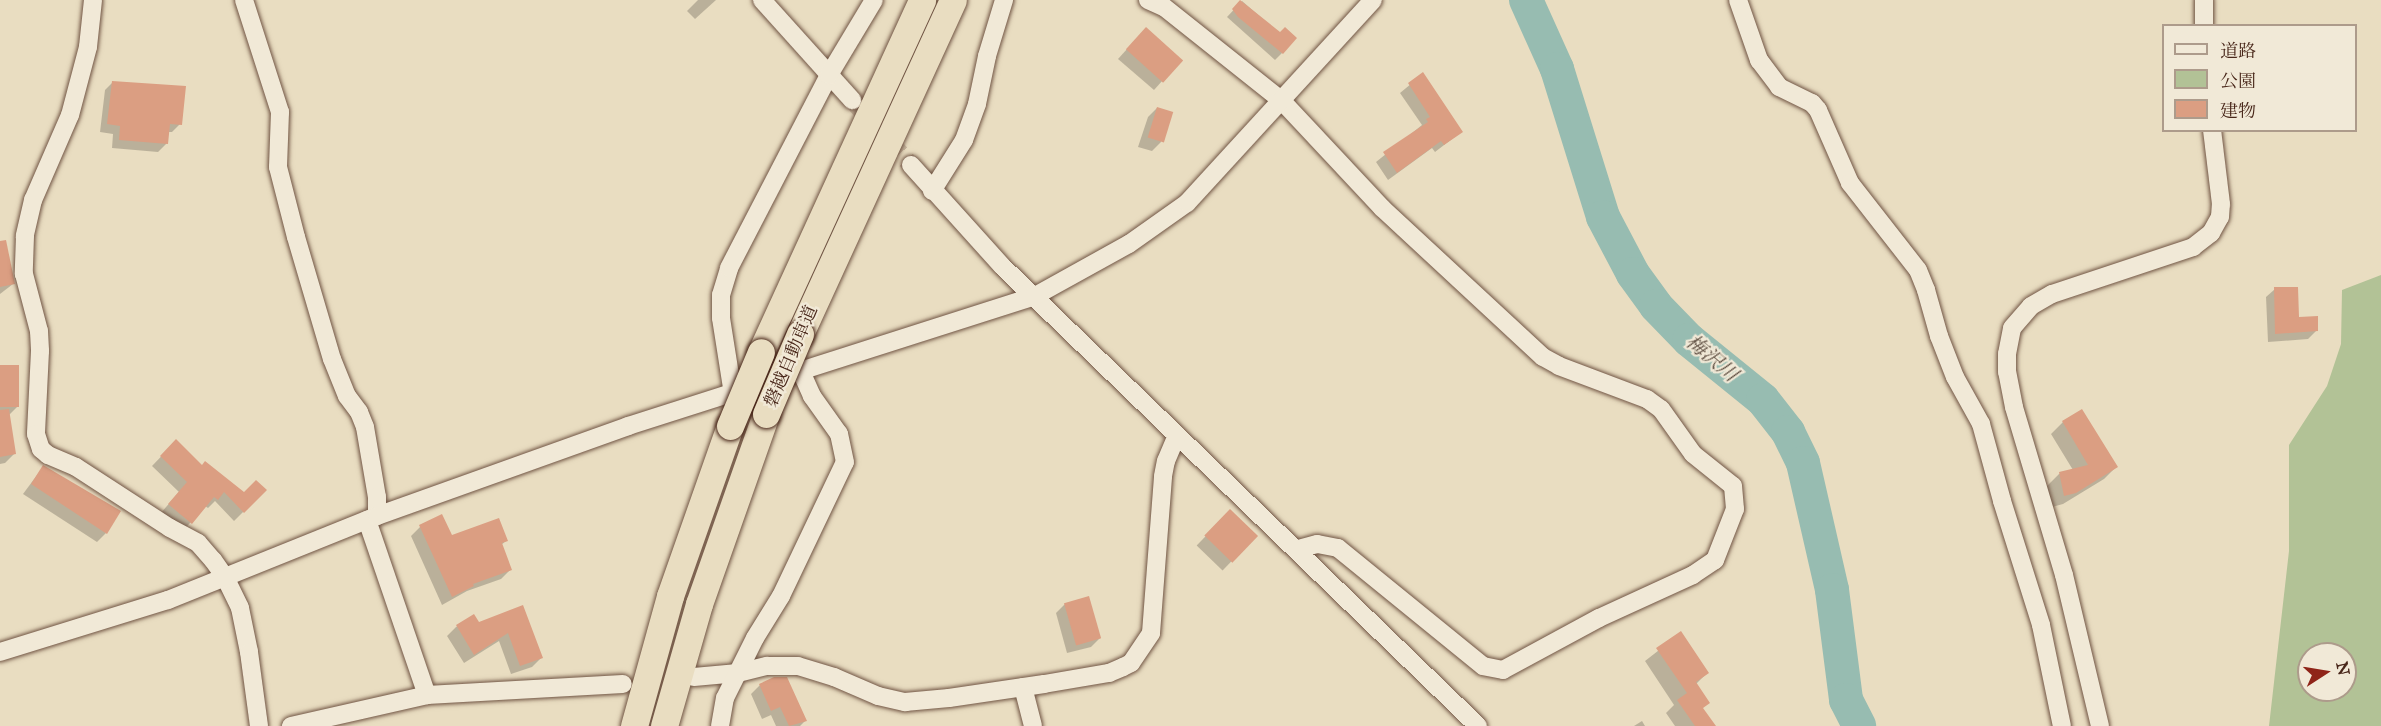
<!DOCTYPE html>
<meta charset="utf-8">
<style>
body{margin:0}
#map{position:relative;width:2381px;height:726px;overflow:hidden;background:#e9ddc1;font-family:"IM FELL Great Primer","Noto Serif JP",serif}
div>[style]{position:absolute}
.green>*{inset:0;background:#b2c296}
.shadow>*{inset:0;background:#0003;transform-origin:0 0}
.river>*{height:34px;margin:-17px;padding:0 17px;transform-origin:17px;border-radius:17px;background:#97bcb1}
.building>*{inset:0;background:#db9e82;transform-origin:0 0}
.minor-tunnel>*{height:18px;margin-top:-9px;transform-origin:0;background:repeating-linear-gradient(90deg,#c9b89f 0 18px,transparent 0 27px)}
.roads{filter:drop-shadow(0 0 2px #705443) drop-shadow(0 0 2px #705443)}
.minor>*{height:18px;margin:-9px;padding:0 9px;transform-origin:9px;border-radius:9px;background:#f1e9d7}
.highway>*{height:27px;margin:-13.5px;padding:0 13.5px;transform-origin:13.5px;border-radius:13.5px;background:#e9ddc1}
.bridges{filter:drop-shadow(0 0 2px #482619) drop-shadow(0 0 2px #482619)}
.highway-bridge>*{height:27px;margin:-13.5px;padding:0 13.5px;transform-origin:13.5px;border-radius:13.5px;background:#e9ddc1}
span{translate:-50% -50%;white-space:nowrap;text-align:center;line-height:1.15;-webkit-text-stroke:4.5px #f1e9d7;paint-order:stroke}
.street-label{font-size:18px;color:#482619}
.water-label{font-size:20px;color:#5c4c3f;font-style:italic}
.legend{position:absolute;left:2162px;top:24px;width:195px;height:108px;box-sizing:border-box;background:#f1e9d7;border:2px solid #ad9b8b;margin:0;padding:8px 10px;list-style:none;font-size:18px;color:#482619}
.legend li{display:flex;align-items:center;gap:12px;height:30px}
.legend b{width:30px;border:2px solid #ad9b8b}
.north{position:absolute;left:2297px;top:642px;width:60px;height:60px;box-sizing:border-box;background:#f1e9d7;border:2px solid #ad9b8b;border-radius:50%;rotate:78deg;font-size:16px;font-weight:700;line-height:24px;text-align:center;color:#482619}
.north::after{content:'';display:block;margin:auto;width:21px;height:27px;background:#8f2418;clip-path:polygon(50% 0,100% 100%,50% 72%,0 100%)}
</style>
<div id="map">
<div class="green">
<i style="clip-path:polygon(evenodd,2381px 275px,2381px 726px,2269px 726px,2289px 551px,2289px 445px,2327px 386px,2341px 344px,2342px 290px,2381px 275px,2309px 654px,2345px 654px,2345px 690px,2309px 690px,2309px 654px)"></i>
</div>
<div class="shadow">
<i style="clip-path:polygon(698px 0,716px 0,695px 19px,687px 11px)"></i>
<i style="clip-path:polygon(1242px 1px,1280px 34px,1282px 53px,1275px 60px,1227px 17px)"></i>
<i style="clip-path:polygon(1137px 38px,1181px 60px,1154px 90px,1118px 59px)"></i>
<i style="clip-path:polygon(1423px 74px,1461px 132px,1435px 152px,1432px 148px,1388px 180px,1376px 162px,1422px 125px,1400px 93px)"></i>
<i style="clip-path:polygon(113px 82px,180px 124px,172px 132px,168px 132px,167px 143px,158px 152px,112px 148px,113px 134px,100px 132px,105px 90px)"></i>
<i style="clip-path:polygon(1157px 108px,1161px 142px,1152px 151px,1138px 147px,1148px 117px)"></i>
<i style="clip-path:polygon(0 249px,13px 284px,0 294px)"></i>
<i style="clip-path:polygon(2275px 289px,2298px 318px,2317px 330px,2308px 339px,2268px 342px,2266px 297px)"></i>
<i style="clip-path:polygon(0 367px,18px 406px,9px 415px,14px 454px,5px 463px,0 464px)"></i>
<i style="clip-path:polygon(2081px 411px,2116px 467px,2104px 479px,2063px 504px,2052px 507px,2047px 486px,2059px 474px,2073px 470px,2051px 434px,2063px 422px)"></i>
<i style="clip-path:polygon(176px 441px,202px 467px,244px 494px,265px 490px,234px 521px,215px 501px,208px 508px,205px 506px,182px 532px,160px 514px,179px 492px,152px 466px)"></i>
<i style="clip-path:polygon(43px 467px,106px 533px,97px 542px,23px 494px)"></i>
<i style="left:1230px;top:511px;width:36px;height:48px;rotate:44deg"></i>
<i style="clip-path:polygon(441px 516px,452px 537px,506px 541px,501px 545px,510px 570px,501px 579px,467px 591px,442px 605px,411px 536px,420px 527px)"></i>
<i style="clip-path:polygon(1065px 604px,1100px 638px,1091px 647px,1067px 653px,1056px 613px)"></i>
<i style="clip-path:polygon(522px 607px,541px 658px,532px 667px,511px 674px,499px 641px,464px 663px,447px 636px,456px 627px,473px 616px,478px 624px)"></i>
<i style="clip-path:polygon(1681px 633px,1707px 673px,1696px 684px,1702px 709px,1714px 726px,1675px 726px,1666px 713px,1674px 705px,1645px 661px)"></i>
<i style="clip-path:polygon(760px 685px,805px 721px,800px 726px,776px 726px,771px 715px,762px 719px,751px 694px)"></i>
<i style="clip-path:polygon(1642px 721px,1645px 726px,1634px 726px)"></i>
</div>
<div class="river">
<i style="left:1526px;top:0;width:76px;rotate:65.8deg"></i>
<i style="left:1557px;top:69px;width:155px;rotate:72.7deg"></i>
<i style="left:1603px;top:217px;width:64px;rotate:62.2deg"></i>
<i style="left:1633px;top:274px;width:39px;rotate:54deg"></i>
<i style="left:1656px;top:306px;width:47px;rotate:45.9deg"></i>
<i style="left:1689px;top:340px;width:95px;rotate:39deg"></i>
<i style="left:1763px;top:400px;width:41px;rotate:52deg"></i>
<i style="left:1788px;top:432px;width:34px;rotate:64deg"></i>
<i style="left:1803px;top:463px;width:130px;rotate:77.1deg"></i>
<i style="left:1832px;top:590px;width:111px;rotate:82.7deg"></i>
<i style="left:1846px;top:700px;width:29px;rotate:63deg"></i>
</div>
<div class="building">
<i style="clip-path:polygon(1240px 0,1280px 32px,1285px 27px,1297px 38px,1283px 54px,1238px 17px,1232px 9px)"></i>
<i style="left:1146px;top:27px;width:50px;height:30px;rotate:42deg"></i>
<i style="clip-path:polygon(1423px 72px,1463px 132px,1444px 145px,1441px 141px,1397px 173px,1383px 152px,1428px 122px,1426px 119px,1430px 117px,1408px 83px)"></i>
<i style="clip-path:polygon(112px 81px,186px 86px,182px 125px,170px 124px,168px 144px,119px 140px,120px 126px,107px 124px)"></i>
<i style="left:1157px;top:107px;width:17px;height:32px;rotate:17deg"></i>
<i style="clip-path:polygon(6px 240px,15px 284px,0 287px,0 241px)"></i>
<i style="clip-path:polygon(2274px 287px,2298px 287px,2299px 317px,2318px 316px,2318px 331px,2275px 334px)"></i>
<i style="left:0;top:365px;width:19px;height:42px"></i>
<i style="clip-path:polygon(9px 409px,16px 454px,0 457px,0 410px)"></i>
<i style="clip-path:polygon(2082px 409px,2118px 467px,2076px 493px,2064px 496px,2059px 472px,2088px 465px,2062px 421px)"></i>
<i style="clip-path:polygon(176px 439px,202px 465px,205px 461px,244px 492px,256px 480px,267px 490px,244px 513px,224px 492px,218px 500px,214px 497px,192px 524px,168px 504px,187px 482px,160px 456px)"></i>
<i style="clip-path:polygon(43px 465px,121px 511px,107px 534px,31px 484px)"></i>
<i style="left:1230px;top:509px;width:39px;height:37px;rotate:44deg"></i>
<i style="clip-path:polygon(442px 514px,452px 535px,499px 518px,508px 541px,502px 543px,512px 570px,473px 584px,474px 586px,452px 597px,419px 525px)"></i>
<i style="left:1089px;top:596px;width:44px;height:26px;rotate:74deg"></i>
<i style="clip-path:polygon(523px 605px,543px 658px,520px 666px,508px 633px,474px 655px,456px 625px,474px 614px,479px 622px)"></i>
<i style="clip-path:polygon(1681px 631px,1709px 673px,1696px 682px,1710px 703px,1703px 708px,1716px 726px,1695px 726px,1677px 700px,1687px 693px,1656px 648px)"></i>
<i style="clip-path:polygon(774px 677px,787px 677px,807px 721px,789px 726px,780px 707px,771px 711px,759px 684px)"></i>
</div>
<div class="minor-tunnel">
<i style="left:852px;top:100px;width:88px;rotate:47.8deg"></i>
</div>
<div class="roads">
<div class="minor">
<i style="left:93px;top:0;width:47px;rotate:96.1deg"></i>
<i style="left:88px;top:47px;width:70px;rotate:104.8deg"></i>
<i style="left:70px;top:115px;width:93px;rotate:113.5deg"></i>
<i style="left:33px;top:200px;width:37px;rotate:103deg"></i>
<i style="left:25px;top:236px;width:38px;rotate:92deg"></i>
<i style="left:24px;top:274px;width:59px;rotate:75.3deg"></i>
<i style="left:39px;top:331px;width:20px;rotate:87deg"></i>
<i style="left:40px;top:351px;width:83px;rotate:92.8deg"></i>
<i style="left:36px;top:434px;width:16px;rotate:72deg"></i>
<i style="left:41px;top:449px;width:9px;rotate:41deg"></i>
<i style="left:48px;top:455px;width:30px;rotate:23deg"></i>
<i style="left:76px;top:467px;width:112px;rotate:33deg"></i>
<i style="left:170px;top:528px;width:32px;rotate:28deg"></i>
<i style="left:198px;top:543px;width:23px;rotate:49deg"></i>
<i style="left:213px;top:560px;width:21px;rotate:55deg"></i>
<i style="left:225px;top:577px;width:34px;rotate:64deg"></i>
<i style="left:240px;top:608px;width:45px;rotate:78.4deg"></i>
<i style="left:249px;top:652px;width:75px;rotate:82.3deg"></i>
<i style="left:244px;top:0;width:118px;rotate:72.2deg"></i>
<i style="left:280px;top:112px;width:55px;rotate:92.1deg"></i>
<i style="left:278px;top:167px;width:72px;rotate:75.6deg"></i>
<i style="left:296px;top:237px;width:127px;rotate:73.6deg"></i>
<i style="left:332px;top:359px;width:40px;rotate:68deg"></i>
<i style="left:347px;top:396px;width:20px;rotate:53deg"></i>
<i style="left:359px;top:412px;width:16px;rotate:68deg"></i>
<i style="left:365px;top:427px;width:71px;rotate:80.3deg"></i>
<i style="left:377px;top:497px;width:19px;rotate:90deg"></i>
<i style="left:762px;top:0;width:135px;rotate:48deg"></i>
<i style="left:1148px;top:0;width:17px;rotate:24deg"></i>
<i style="left:1164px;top:7px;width:149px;rotate:38.5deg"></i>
<i style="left:1281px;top:100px;width:148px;rotate:46.9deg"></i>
<i style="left:1382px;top:208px;width:219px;rotate:42.8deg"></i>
<i style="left:1543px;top:357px;width:18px;rotate:29deg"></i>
<i style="left:1559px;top:366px;width:94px;rotate:20.6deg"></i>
<i style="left:1647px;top:399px;width:17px;rotate:36deg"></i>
<i style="left:1661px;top:409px;width:55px;rotate:54.6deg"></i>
<i style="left:1693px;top:454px;width:51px;rotate:38.7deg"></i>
<i style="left:1733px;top:486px;width:23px;rotate:85deg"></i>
<i style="left:1735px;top:509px;width:55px;rotate:111.4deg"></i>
<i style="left:1715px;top:560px;width:27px;rotate:146deg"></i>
<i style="left:1693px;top:575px;width:103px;rotate:155.4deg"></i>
<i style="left:1599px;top:618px;width:109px;rotate:151.6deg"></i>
<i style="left:1503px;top:670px;width:20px;rotate:-169deg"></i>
<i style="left:1483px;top:666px;width:187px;rotate:-140.9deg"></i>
<i style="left:1338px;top:548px;width:21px;rotate:-169deg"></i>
<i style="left:1317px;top:544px;width:20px;rotate:165deg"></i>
<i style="left:1738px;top:0;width:64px;rotate:70.7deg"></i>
<i style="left:1759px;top:60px;width:34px;rotate:53deg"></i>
<i style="left:1779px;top:87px;width:37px;rotate:26deg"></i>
<i style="left:1812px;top:103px;width:9px;rotate:49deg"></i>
<i style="left:1818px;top:110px;width:80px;rotate:66.3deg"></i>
<i style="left:1850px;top:183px;width:110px;rotate:52deg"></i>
<i style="left:1918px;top:270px;width:22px;rotate:68deg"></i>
<i style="left:1926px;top:290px;width:48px;rotate:74.2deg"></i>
<i style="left:1939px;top:336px;width:44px;rotate:68.7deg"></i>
<i style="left:1955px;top:377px;width:54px;rotate:61deg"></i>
<i style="left:1981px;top:424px;width:80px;rotate:74.7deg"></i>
<i style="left:2002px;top:501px;width:130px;rotate:72.5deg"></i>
<i style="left:2041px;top:625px;width:103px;rotate:78.3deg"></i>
<i style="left:2204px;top:26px;width:26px;rotate:-90deg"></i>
<i style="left:911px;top:165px;width:136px;rotate:48deg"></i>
<i style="left:1002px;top:266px;width:662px;rotate:44.02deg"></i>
<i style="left:932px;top:191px;width:60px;rotate:-57.9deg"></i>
<i style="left:964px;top:140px;width:38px;rotate:-70deg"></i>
<i style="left:977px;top:104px;width:49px;rotate:-78.2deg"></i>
<i style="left:987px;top:56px;width:59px;rotate:-73.1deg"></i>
<i style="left:733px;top:394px;width:77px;rotate:-99deg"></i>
<i style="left:721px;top:318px;width:23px;rotate:-90deg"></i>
<i style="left:721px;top:295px;width:28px;rotate:-73deg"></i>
<i style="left:729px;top:268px;width:217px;rotate:-62.6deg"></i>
<i style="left:829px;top:75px;width:87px;rotate:-59deg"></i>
<i style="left:367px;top:520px;width:185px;rotate:71.1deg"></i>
<i style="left:0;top:652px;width:176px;rotate:-17.2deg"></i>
<i style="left:168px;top:600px;width:225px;rotate:-21.9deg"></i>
<i style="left:377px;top:516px;width:267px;rotate:-19.7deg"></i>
<i style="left:628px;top:426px;width:427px;rotate:-17.7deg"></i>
<i style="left:1035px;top:296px;width:107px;rotate:-29deg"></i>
<i style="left:1129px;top:244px;width:71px;rotate:-35.3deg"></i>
<i style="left:1187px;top:203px;width:275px;rotate:-47.5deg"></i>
<i style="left:694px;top:677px;width:44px;rotate:-5.2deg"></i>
<i style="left:738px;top:673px;width:30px;rotate:-14deg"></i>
<i style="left:767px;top:666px;width:31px"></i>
<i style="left:798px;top:666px;width:38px;rotate:17deg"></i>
<i style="left:834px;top:677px;width:48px;rotate:23.4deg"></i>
<i style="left:878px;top:696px;width:28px;rotate:13deg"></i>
<i style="left:905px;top:702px;width:44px;rotate:-5.2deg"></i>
<i style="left:949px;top:698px;width:96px;rotate:-8.4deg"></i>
<i style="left:1044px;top:684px;width:66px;rotate:-9.6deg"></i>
<i style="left:1109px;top:673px;width:15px;rotate:-23deg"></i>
<i style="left:1123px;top:667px;width:9px;rotate:-27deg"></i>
<i style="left:1131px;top:663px;width:36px;rotate:-56deg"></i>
<i style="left:1151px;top:633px;width:157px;rotate:-85.6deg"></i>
<i style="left:1163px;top:476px;width:15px;rotate:-79deg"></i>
<i style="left:1166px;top:461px;width:28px;rotate:-67deg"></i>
<i style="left:1023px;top:687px;width:40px;rotate:75.6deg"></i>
<i style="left:291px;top:726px;width:139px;rotate:-12.8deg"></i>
<i style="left:427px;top:695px;width:196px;rotate:-3.2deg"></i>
<i style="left:720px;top:726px;width:28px;rotate:-80deg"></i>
<i style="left:725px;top:698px;width:67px;rotate:-63.4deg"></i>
<i style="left:755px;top:638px;width:49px;rotate:-58.2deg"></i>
<i style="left:781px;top:596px;width:148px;rotate:-64.5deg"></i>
<i style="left:845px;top:462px;width:29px;rotate:-102deg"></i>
<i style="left:839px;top:434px;width:47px;rotate:-125.4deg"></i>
<i style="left:812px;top:396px;width:27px;rotate:-114deg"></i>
<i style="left:2100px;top:726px;width:155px;rotate:-103.4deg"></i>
<i style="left:2064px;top:575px;width:175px;rotate:-106.6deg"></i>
<i style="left:2014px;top:407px;width:36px;rotate:-101deg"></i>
<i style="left:2007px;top:372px;width:18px;rotate:-90deg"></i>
<i style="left:2007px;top:354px;width:26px;rotate:-79deg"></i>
<i style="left:2012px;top:328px;width:29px;rotate:-49deg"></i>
<i style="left:2031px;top:306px;width:24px;rotate:-30deg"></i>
<i style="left:2052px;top:294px;width:149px;rotate:-18.4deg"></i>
<i style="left:2193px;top:247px;width:23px;rotate:-38deg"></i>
<i style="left:2211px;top:233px;width:18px;rotate:-61deg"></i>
<i style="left:2220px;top:217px;width:13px;rotate:-86deg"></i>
<i style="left:2221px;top:204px;width:75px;rotate:-96.9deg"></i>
</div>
<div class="highway">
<i style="left:800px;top:334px;width:367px;rotate:-65.4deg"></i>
<i style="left:761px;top:352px;width:387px;rotate:-65.4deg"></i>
<i style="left:634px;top:726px;width:135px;rotate:-74.5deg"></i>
<i style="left:670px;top:596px;width:180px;rotate:-70.6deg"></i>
<i style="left:664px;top:726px;width:127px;rotate:-74deg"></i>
<i style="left:699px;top:604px;width:201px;rotate:-70.6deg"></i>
</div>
</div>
<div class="bridges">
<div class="highway-bridge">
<i style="left:766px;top:414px;width:87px;rotate:-67deg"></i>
<i style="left:730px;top:426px;width:80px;rotate:-67.3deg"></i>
</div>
</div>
<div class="street-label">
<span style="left:791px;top:356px;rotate:-67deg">磐越自動車道</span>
</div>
<div class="water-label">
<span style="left:1712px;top:358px;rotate:40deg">梅沢川</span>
</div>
<ul class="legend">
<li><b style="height:8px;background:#f1e9d7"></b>道路</li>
<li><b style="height:16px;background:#b2c296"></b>公園</li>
<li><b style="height:16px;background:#db9e82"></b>建物</li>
</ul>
<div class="north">N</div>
</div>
